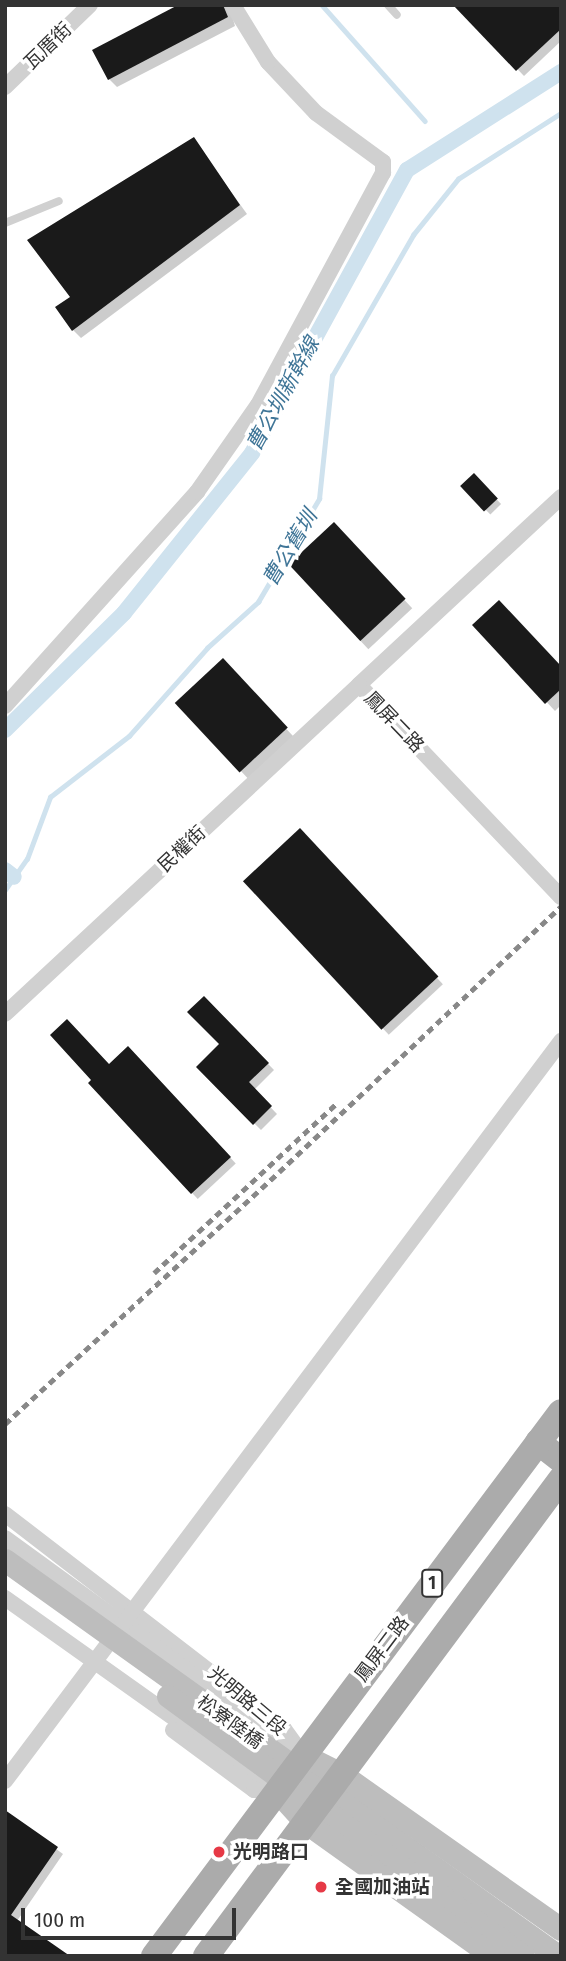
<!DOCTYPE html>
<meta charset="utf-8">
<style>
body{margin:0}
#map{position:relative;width:566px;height:1961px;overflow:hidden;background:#fff;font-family:"Fira Sans Condensed","Noto Sans TC",sans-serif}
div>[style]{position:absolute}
.shadow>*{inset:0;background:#0003;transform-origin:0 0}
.stream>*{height:4.5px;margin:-2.25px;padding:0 2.25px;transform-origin:2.25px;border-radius:2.25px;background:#cfe2ee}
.canal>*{height:16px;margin:-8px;padding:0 8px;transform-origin:8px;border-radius:8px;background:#cfe2ee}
.building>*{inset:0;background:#1a1a1a;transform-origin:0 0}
.lane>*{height:8px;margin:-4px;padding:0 4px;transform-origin:4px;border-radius:4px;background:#d0d0d0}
.street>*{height:16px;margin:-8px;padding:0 8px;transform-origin:8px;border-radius:8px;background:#d0d0d0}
.secondary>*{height:23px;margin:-11.5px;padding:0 11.5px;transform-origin:11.5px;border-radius:11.5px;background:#bdbdbd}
.primary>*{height:26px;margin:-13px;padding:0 13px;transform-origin:13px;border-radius:13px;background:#ababab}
.rail>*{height:4.5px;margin-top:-2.25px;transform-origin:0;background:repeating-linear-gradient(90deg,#888 0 7px,transparent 0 12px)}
.dots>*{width:19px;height:19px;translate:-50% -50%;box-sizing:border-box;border:4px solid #fff;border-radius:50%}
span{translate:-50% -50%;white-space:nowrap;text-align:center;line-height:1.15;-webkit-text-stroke:7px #fff;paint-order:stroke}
.shield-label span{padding:2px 5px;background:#fff;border:2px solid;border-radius:5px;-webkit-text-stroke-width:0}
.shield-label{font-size:18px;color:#333;font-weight:700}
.street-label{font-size:19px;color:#333}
.poi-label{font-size:19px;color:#333;font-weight:700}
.left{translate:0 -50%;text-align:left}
.water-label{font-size:21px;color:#3f7597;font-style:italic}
.frame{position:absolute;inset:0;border:7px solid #333;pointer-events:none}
.scale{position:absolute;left:21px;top:1908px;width:215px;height:32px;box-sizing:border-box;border:4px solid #333;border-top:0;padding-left:9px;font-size:21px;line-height:24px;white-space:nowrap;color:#333;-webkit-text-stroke:5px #fff;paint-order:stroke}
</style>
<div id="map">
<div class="shadow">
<i style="clip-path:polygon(182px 5px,229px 5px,235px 26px,117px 87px,109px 79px)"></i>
<i style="clip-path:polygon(456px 5px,561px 5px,561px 41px,524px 76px)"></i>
<i style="clip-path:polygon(193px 139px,247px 214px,81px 338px,73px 330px,72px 297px)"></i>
<i style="left:474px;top:476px;width:39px;height:15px;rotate:46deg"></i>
<i style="left:342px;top:533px;width:103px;height:60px;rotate:47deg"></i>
<i style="clip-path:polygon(475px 625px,561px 668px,561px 705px,555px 711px)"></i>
<i style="left:223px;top:661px;width:103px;height:62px;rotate:47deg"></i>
<i style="left:299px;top:830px;width:211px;height:74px;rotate:47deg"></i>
<i style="clip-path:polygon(204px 998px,274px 1070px,254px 1090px,277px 1114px,261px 1130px,198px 1067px,221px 1044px)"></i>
<i style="left:128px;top:1048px;width:158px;height:52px;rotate:47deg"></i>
<i style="clip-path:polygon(5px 1812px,63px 1854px,17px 1921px,5px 1956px)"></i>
</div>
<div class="stream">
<i style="left:322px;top:5px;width:155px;rotate:48.4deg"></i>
<i style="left:5px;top:890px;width:38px;rotate:-55deg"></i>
<i style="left:27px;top:859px;width:66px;rotate:-69.6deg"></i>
<i style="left:50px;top:797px;width:100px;rotate:-37.7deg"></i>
<i style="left:129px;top:736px;width:118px;rotate:-48.4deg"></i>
<i style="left:207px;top:648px;width:69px;rotate:-42deg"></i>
<i style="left:258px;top:602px;width:120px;rotate:-59.4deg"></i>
<i style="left:319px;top:499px;width:124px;rotate:-84deg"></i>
<i style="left:332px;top:376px;width:163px;rotate:-60.1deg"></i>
<i style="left:413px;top:235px;width:72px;rotate:-51.2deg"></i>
<i style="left:458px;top:179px;width:122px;rotate:-32.7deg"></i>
</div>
<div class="canal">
<i style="left:5px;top:730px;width:167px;rotate:-44.5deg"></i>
<i style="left:124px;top:613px;width:205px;rotate:-51.3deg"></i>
<i style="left:252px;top:453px;width:323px;rotate:-61.3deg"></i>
<i style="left:407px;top:170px;width:183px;rotate:-32.5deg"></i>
<i style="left:5px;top:870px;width:11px;rotate:38deg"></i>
</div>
<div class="building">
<i style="clip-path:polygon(178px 5px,223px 5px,228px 17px,108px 80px,92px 50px)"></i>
<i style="clip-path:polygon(453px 5px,561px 5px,561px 29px,516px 71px)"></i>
<i style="clip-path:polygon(194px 137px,240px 205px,72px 331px,55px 307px,70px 297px,27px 240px)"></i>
<i style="left:474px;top:473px;width:35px;height:19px;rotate:47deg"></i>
<i style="left:334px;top:522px;width:105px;height:62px;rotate:47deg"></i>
<i style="clip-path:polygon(499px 600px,561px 666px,561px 689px,545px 704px,472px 625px)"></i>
<i style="left:223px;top:658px;width:95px;height:66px;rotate:47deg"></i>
<i style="left:300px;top:828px;width:203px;height:78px;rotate:47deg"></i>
<i style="clip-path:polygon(204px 996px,269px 1063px,249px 1082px,272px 1106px,253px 1125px,196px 1067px,219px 1044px,187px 1012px)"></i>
<i style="clip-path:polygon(67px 1019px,109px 1064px,128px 1046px,231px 1157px,191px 1194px,88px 1083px,91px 1080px,50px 1035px)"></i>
<i style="clip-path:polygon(5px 1810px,58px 1847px,11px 1915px,70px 1956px,5px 1956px)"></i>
</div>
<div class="lane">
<i style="left:388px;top:5px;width:13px;rotate:48deg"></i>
<i style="left:5px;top:223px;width:58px;rotate:-22.2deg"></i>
</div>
<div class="street">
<i style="left:5px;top:87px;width:118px;rotate:-44deg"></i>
<i style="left:561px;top:497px;width:276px;rotate:137.1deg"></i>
<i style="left:359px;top:685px;width:293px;rotate:46.4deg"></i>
<i style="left:5px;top:706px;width:288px;rotate:-48.1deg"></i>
<i style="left:197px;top:492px;width:106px;rotate:-55deg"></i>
<i style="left:258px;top:405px;width:264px;rotate:-61.7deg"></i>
<i style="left:383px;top:173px;width:11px;rotate:-90deg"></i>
<i style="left:383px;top:162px;width:83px;rotate:-143.8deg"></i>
<i style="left:316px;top:113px;width:70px;rotate:-133.3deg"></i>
<i style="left:268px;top:62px;width:67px;rotate:-121.6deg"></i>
<i style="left:5px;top:1014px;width:483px;rotate:-42.9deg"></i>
<i style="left:5px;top:1514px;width:352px;rotate:37.6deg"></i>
<i style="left:284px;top:1729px;width:32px;rotate:54deg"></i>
<i style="left:5px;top:1538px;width:349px;rotate:36deg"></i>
<i style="left:5px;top:1598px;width:334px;rotate:35.4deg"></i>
<i style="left:173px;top:1730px;width:101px;rotate:36.5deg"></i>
<i style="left:254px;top:1790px;width:23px;rotate:2deg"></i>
<i style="left:5px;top:1781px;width:926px;rotate:-53.08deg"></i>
</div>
<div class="secondary">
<i style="left:5px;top:1560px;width:680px;rotate:35.61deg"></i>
<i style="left:168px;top:1696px;width:440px;rotate:36.2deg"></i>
<i style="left:303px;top:1755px;width:42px;rotate:26.6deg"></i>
<i style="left:341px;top:1774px;width:269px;rotate:35.2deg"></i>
<i style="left:277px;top:1791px;width:42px;rotate:47.9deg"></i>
<i style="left:305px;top:1822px;width:231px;rotate:35.5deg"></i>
</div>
<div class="primary">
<i style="left:538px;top:1442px;width:29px;rotate:38deg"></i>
<i style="left:154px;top:1956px;width:679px;rotate:-53.2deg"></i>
<i style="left:206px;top:1956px;width:595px;rotate:-53.34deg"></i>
</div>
<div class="rail">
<i style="left:154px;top:1273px;width:248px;rotate:-42.9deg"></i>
<i style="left:5px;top:1424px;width:372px;rotate:-42.6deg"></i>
<i style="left:279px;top:1172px;width:388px;rotate:-43.3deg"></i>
</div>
<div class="dots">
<i style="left:219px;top:1852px;background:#e63946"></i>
<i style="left:321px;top:1887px;background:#e63946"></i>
</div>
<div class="shield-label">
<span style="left:432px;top:1583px">1</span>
</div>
<div class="street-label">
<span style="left:48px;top:46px;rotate:-44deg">瓦厝街</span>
<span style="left:394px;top:722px;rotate:46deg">鳳屏二路</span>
<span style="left:182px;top:849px;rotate:-43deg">民權街</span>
<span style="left:382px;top:1649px;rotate:-53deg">鳳屏二路</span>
<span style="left:247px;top:1701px;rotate:40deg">光明路三段</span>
<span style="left:230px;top:1722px;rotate:36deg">松寮陸橋</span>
</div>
<div class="poi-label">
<span class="left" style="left:233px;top:1852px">光明路口</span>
<span class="left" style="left:335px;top:1887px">全國加油站</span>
</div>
<div class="water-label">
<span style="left:283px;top:394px;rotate:-61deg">曹公圳新幹線</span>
<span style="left:290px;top:548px;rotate:-59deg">曹公舊圳</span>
</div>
<div class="frame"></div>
<div class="scale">100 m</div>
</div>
